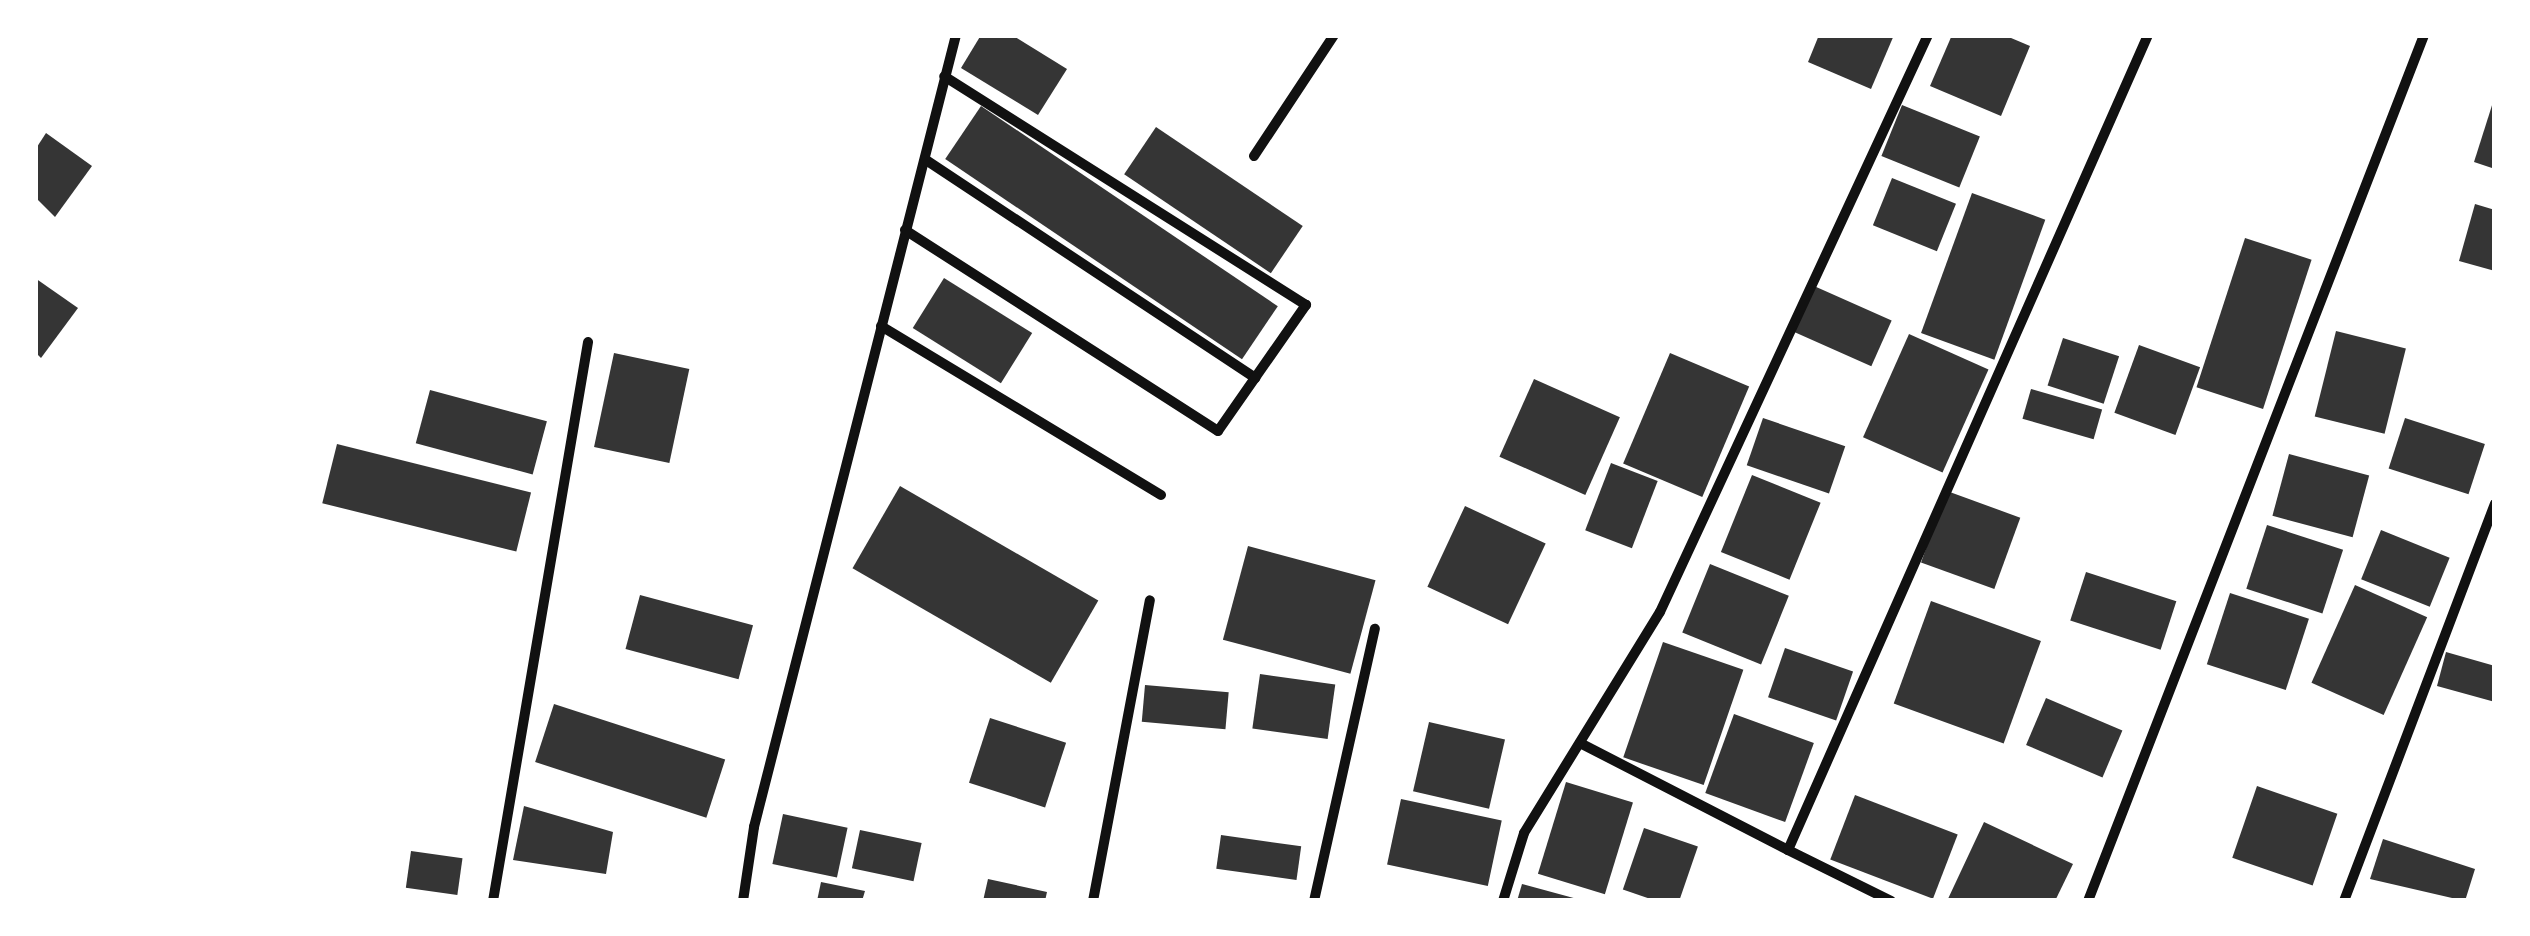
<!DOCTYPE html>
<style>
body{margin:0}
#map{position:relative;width:2530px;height:936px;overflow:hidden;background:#fff;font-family:"Source Sans 3",sans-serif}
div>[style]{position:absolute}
.building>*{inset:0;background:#353535;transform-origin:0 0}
.minor>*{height:10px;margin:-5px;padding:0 5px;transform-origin:5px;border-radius:5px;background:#111}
span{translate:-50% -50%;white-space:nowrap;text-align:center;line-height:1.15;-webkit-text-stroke:8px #fff;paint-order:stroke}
.frame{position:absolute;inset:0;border:38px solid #fff;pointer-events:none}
</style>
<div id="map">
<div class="building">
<i style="clip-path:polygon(981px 35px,1012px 35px,1067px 69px,1038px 115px,961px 68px)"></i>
<i style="clip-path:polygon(1819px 35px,1894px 35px,1871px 89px,1808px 62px)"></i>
<i style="clip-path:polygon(1952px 35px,2004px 35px,2030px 46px,2001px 116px,1930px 86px)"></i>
<i style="clip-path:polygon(2494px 99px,2495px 99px,2495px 169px,2474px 162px)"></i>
<i style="left:1902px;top:105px;width:84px;height:55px;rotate:22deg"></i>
<i style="left:981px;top:106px;width:358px;height:64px;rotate:34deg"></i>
<i style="left:1156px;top:127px;width:177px;height:57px;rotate:34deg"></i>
<i style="clip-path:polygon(46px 133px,92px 166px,55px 217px,35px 197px,35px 150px)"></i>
<i style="left:1892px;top:178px;width:69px;height:51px;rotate:22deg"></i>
<i style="left:1972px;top:193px;width:78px;height:149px;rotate:20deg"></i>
<i style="clip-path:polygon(2475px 204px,2495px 210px,2495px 271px,2459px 261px)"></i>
<i style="left:2245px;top:238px;width:70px;height:157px;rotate:18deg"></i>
<i style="clip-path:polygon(35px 278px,78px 308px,41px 358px,35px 352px)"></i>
<i style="left:944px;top:278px;width:104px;height:59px;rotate:32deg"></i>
<i style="left:1814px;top:286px;width:85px;height:50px;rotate:24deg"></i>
<i style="left:2336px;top:331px;width:72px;height:88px;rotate:14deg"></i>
<i style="left:1909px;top:334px;width:87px;height:113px;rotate:24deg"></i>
<i style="left:2063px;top:338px;width:59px;height:50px;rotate:18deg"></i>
<i style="left:2139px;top:345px;width:65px;height:72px;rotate:20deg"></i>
<i style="left:614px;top:353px;width:77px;height:96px;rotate:12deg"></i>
<i style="left:1670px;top:353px;width:86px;height:120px;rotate:23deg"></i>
<i style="left:1534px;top:379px;width:94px;height:85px;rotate:24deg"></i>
<i style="left:2031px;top:389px;width:74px;height:31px;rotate:16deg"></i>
<i style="left:430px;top:390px;width:121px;height:55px;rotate:15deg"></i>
<i style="left:1763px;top:418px;width:87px;height:50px;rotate:19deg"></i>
<i style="left:2405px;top:418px;width:84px;height:53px;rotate:18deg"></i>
<i style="left:337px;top:444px;width:200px;height:61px;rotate:14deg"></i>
<i style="left:2289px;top:454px;width:83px;height:64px;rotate:15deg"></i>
<i style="left:1611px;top:463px;width:50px;height:72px;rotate:21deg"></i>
<i style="left:1752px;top:475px;width:74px;height:83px;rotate:22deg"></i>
<i style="left:900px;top:486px;width:229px;height:95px;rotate:30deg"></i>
<i style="left:1947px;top:491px;width:78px;height:76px;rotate:20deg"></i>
<i style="left:1465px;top:506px;width:89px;height:89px;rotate:25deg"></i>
<i style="left:2267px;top:525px;width:80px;height:67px;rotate:18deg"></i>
<i style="left:2381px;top:530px;width:74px;height:53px;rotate:22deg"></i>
<i style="left:1248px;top:546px;width:132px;height:97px;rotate:15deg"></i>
<i style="left:1710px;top:564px;width:85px;height:74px;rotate:22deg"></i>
<i style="left:2086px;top:572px;width:95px;height:51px;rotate:18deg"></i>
<i style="left:2355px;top:585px;width:79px;height:107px;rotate:24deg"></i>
<i style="left:2230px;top:593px;width:83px;height:75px;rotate:18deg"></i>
<i style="left:640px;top:595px;width:117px;height:56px;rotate:15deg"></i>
<i style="left:1931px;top:601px;width:117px;height:109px;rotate:20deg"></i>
<i style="left:1663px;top:642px;width:85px;height:122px;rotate:19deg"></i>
<i style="left:1785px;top:648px;width:72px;height:52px;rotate:19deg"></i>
<i style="clip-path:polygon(2446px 652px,2495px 666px,2495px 702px,2437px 686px)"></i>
<i style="left:1260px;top:674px;width:76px;height:55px;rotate:8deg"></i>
<i style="left:1145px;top:685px;width:84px;height:37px;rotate:5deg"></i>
<i style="left:2046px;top:698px;width:83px;height:51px;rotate:23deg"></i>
<i style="left:554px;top:704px;width:180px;height:61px;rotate:18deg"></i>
<i style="left:1734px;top:714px;width:85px;height:84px;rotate:20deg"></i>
<i style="left:990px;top:718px;width:80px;height:68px;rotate:18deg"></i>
<i style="left:1429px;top:722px;width:78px;height:71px;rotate:13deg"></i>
<i style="left:1566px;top:782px;width:70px;height:96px;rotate:17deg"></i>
<i style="left:2257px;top:786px;width:85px;height:76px;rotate:19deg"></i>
<i style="left:1855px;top:795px;width:110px;height:69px;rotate:21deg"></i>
<i style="left:1401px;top:799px;width:103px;height:67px;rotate:12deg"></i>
<i style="clip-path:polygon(524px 806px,613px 832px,606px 874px,513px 860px)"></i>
<i style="left:783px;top:814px;width:66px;height:51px;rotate:12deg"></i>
<i style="clip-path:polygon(1984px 822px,2073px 864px,2055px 901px,1947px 901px)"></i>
<i style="left:1644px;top:828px;width:57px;height:65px;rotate:19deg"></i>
<i style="left:860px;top:830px;width:63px;height:39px;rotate:12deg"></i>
<i style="left:1221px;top:835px;width:81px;height:34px;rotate:8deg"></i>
<i style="clip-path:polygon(2383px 839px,2475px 869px,2465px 901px,2370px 879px)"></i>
<i style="left:411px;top:851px;width:52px;height:37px;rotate:8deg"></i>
<i style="clip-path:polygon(988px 879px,1047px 892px,1045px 901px,983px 901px)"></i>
<i style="clip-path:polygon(821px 882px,865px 891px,862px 901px,817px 901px)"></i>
<i style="clip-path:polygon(1522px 884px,1581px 900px,1581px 901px,1517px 901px)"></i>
</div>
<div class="minor">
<i style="left:1254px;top:156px;width:145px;rotate:-56.5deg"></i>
<i style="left:926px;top:160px;width:395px;rotate:33.5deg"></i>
<i style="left:905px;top:230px;width:372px;rotate:32.7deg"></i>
<i style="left:1218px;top:431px;width:154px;rotate:-55.1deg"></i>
<i style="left:1306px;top:305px;width:428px;rotate:-147.7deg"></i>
<i style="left:881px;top:326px;width:327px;rotate:31.1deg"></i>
<i style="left:1580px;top:743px;width:234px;rotate:27.2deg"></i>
<i style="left:1788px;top:850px;width:891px;rotate:-66.17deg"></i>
<i style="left:1788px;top:850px;width:115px;rotate:26.3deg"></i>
<i style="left:493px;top:901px;width:567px;rotate:-80.35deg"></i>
<i style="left:743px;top:901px;width:75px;rotate:-81.5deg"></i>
<i style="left:754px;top:827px;width:817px;rotate:-75.69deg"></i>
<i style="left:1093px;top:901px;width:306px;rotate:-79.3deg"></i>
<i style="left:1314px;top:901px;width:279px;rotate:-77.4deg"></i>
<i style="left:1503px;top:901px;width:71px;rotate:-72.8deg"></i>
<i style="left:1524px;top:833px;width:259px;rotate:-58.4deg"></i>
<i style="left:1660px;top:612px;width:636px;rotate:-65.09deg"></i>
<i style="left:2088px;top:901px;width:929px;rotate:-68.79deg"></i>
<i style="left:2344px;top:901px;width:425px;rotate:-69.2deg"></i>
</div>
<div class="frame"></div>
</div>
